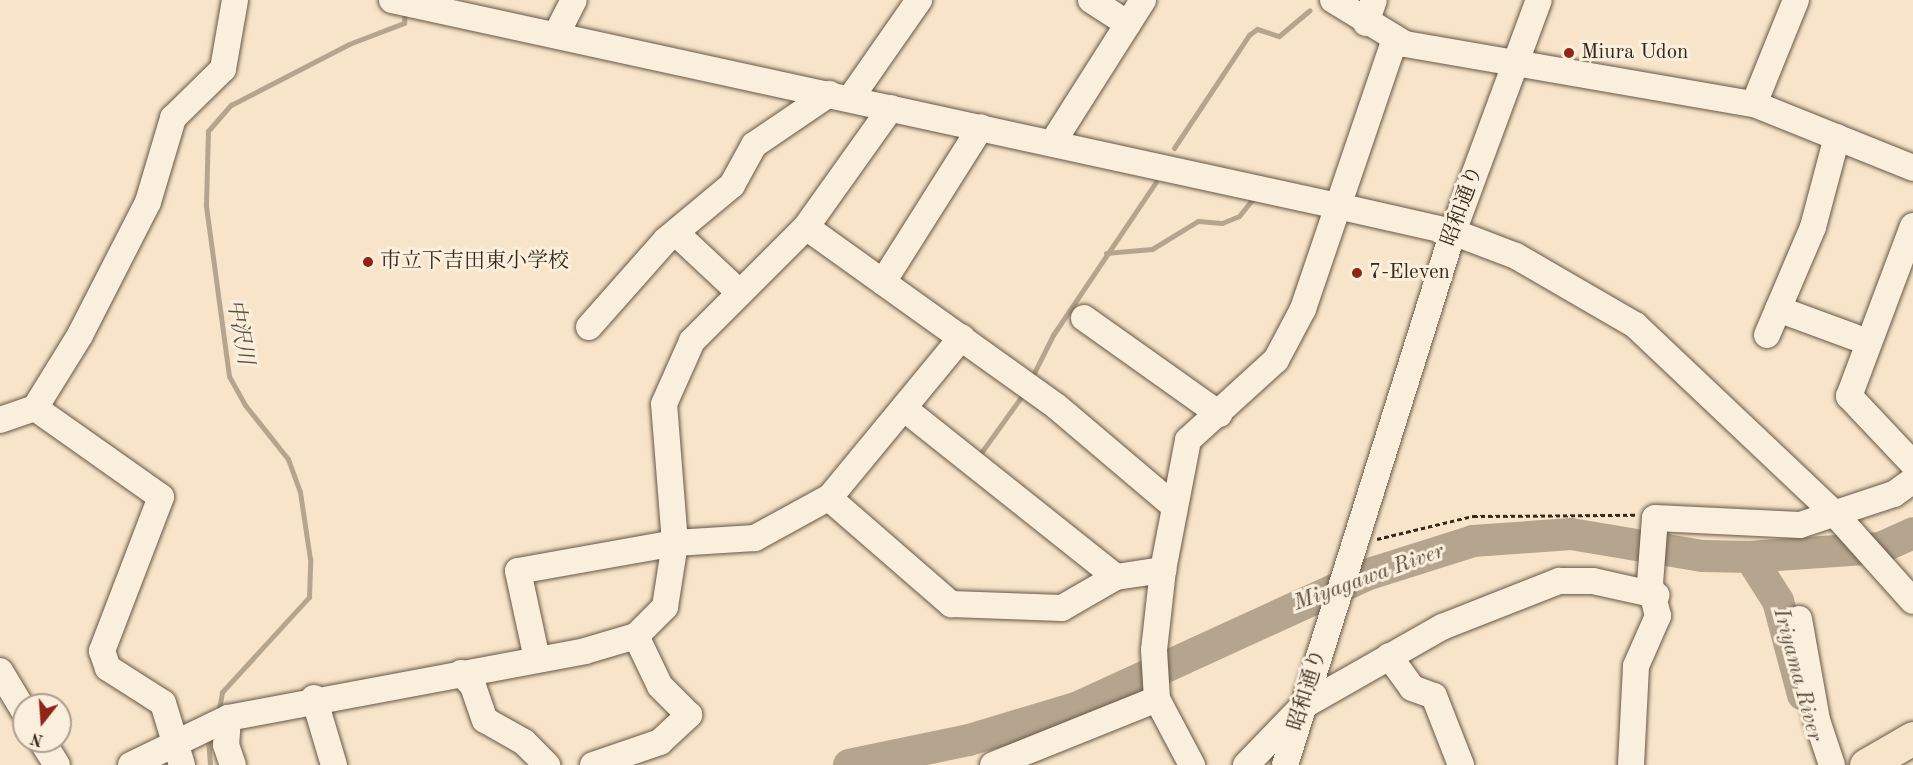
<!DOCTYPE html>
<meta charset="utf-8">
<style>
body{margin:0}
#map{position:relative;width:1913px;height:765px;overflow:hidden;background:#f8e5c9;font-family:"Old Standard TT","Noto Serif JP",serif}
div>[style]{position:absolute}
.stream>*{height:5px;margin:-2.5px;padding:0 2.5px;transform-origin:2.5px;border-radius:2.5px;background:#b6a58e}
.river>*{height:32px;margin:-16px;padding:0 16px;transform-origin:16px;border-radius:16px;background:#b6a58e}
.path>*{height:3px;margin-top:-1.5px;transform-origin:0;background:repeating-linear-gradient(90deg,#35281b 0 4.5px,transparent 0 7.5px)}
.roads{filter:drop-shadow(0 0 2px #665746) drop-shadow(0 0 2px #665746)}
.minor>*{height:26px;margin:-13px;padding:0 13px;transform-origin:13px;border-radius:13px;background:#faeedc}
.highway>*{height:33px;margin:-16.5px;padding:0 16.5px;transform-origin:16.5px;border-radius:16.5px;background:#f8e5c9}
.dots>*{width:16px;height:16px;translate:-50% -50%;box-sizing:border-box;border:3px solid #faeedc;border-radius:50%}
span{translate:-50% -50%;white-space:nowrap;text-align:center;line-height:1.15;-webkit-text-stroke:6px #faeedc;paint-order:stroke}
.poi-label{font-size:21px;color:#35281b}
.left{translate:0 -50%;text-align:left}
.street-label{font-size:21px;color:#35281b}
.water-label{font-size:22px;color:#5c4e3e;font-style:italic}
.north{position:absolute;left:12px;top:693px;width:60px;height:60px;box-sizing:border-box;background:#faeedc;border:2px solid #ab9f8f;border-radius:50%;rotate:197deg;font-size:16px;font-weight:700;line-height:24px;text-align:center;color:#35281b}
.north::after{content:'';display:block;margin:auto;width:21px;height:27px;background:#8f2418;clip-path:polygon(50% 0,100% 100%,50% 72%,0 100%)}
</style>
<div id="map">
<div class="stream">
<i style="left:1174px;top:148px;width:136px;rotate:-56.4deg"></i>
<i style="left:1249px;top:35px;width:10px;rotate:-37deg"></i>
<i style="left:1257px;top:29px;width:23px;rotate:18deg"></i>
<i style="left:1279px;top:36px;width:40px;rotate:-40deg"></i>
<i style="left:1106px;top:253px;width:46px;rotate:-5deg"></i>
<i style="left:1152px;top:249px;width:54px;rotate:-31.3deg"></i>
<i style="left:1198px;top:221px;width:24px;rotate:5deg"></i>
<i style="left:1222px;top:223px;width:18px;rotate:-22deg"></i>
<i style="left:1239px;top:216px;width:22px;rotate:-51deg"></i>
<i style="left:1031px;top:379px;width:49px;rotate:-63.4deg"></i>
<i style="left:1053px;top:335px;width:184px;rotate:-56.1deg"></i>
<i style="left:978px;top:457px;width:79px;rotate:-54.3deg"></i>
<i style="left:218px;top:715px;width:23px;rotate:-80deg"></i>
<i style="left:222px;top:692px;width:129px;rotate:-47.5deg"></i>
<i style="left:309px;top:597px;width:38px;rotate:-88deg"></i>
<i style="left:310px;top:559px;width:68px;rotate:-98.5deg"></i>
<i style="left:300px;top:492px;width:35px;rotate:-110deg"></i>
<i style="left:288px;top:459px;width:69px;rotate:-128.5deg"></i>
<i style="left:245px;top:405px;width:33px;rotate:-119deg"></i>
<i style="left:229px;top:376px;width:173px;rotate:-97.7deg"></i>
<i style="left:206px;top:205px;width:74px;rotate:-88.5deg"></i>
<i style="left:208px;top:131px;width:35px;rotate:-49deg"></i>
<i style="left:231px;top:105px;width:133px;rotate:-27.3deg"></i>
<i style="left:349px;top:44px;width:59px;rotate:-20.9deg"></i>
<i style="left:404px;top:23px;width:12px;rotate:-85deg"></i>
<i style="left:208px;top:737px;width:28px;rotate:86deg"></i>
</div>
<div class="river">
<i style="left:1750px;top:557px;width:52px;rotate:57.5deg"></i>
<i style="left:1778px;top:601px;width:97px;rotate:75.1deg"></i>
<i style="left:849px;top:765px;width:123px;rotate:-11.8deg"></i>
<i style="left:969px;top:740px;width:112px;rotate:-16.7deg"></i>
<i style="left:1076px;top:708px;width:319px;rotate:-24.6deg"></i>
<i style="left:1366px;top:575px;width:112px;rotate:-17.6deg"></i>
<i style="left:1473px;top:541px;width:98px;rotate:-4.1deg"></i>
<i style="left:1571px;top:534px;width:133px;rotate:9.5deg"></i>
<i style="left:1702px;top:556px;width:48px;rotate:1.2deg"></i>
<i style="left:1750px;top:557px;width:130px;rotate:-4deg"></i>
<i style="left:1880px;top:548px;width:36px;rotate:-24deg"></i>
</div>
<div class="path">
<i style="left:1377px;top:539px;width:99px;rotate:-13.5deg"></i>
<i style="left:1473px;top:516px;width:162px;rotate:-0.4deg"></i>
</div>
<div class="roads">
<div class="minor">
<i style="left:392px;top:0;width:972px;rotate:12.29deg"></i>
<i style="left:1342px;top:207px;width:114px;rotate:12.7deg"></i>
<i style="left:1453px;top:232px;width:67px;rotate:20.9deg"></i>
<i style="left:1516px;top:256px;width:138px;rotate:30.1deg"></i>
<i style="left:1635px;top:325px;width:277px;rotate:43.4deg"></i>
<i style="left:1836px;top:515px;width:115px;rotate:48.2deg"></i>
<i style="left:1091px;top:0;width:44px;rotate:33deg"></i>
<i style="left:1333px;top:0;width:84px;rotate:31.4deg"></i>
<i style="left:1405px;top:44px;width:354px;rotate:9.8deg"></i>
<i style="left:1754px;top:104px;width:171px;rotate:21.9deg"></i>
<i style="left:1366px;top:23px;width:24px;rotate:-71deg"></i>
<i style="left:556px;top:35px;width:39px;rotate:-63deg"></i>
<i style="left:850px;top:99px;width:121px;rotate:-55.1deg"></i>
<i style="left:1754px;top:104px;width:112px;rotate:-68deg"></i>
<i style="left:1053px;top:142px;width:168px;rotate:-57.6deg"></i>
<i style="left:1913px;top:226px;width:182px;rotate:110.6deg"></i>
<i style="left:1849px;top:396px;width:93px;rotate:46.7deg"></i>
<i style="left:806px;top:227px;width:307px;rotate:35.6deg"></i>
<i style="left:1056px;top:406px;width:155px;rotate:40.3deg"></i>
<i style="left:677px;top:234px;width:86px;rotate:43.1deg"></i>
<i style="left:883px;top:282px;width:183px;rotate:-57.7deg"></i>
<i style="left:1778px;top:309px;width:81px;rotate:20.2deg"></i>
<i style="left:1084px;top:318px;width:166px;rotate:35.4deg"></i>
<i style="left:589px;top:327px;width:116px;rotate:-48.5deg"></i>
<i style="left:666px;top:240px;width:86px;rotate:-39.8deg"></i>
<i style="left:732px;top:185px;width:46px;rotate:-61.2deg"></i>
<i style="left:754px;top:145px;width:91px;rotate:-34.2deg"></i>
<i style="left:1767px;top:335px;width:117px;rotate:-66.9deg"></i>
<i style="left:1813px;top:227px;width:93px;rotate:-75.1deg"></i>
<i style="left:35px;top:408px;width:154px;rotate:35.2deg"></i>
<i style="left:161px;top:497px;width:165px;rotate:111deg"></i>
<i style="left:102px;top:651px;width:18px;rotate:71deg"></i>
<i style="left:108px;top:668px;width:65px;rotate:32.5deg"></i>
<i style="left:163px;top:703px;width:65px;rotate:73deg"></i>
<i style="left:906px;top:410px;width:268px;rotate:38.5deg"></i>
<i style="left:0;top:420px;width:37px;rotate:-19deg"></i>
<i style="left:35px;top:408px;width:86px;rotate:-58.3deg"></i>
<i style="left:80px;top:335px;width:149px;rotate:-62.9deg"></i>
<i style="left:148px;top:202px;width:88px;rotate:-73.4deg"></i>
<i style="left:173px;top:118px;width:70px;rotate:-44.4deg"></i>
<i style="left:223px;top:69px;width:70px;rotate:-80.1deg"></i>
<i style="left:829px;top:498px;width:162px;rotate:41deg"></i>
<i style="left:951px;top:604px;width:111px;rotate:2.1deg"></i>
<i style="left:1062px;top:608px;width:62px;rotate:-29.9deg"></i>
<i style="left:1116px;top:577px;width:48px;rotate:-8.5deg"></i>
<i style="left:1799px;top:619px;width:103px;rotate:79.9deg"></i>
<i style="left:1817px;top:720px;width:47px;rotate:71.6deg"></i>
<i style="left:1389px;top:656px;width:39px;rotate:54deg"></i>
<i style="left:1412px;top:688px;width:23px;rotate:20deg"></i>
<i style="left:1434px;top:696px;width:74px;rotate:68.6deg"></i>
<i style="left:537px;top:659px;width:90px;rotate:-102.2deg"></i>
<i style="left:518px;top:571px;width:159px;rotate:-10.1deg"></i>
<i style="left:675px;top:543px;width:80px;rotate:-3.6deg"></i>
<i style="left:755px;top:538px;width:85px;rotate:-28.7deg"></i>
<i style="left:830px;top:497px;width:207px;rotate:-50.5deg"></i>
<i style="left:0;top:671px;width:47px;rotate:59deg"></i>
<i style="left:461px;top:673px;width:18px;rotate:47deg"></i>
<i style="left:473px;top:686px;width:36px;rotate:71deg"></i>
<i style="left:485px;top:720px;width:45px;rotate:29.4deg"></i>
<i style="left:524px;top:742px;width:33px;rotate:45deg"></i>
<i style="left:314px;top:698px;width:70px;rotate:73.4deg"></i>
<i style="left:1157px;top:699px;width:75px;rotate:62.1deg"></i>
<i style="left:228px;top:718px;width:27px;rotate:94deg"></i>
<i style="left:226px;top:745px;width:21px;rotate:71deg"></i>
<i style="left:42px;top:741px;width:28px;rotate:58deg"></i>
<i style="left:131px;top:765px;width:108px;rotate:-25.9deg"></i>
<i style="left:228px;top:718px;width:363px;rotate:-10.6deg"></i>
<i style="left:585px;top:651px;width:53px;rotate:-16.4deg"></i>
<i style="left:636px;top:636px;width:41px;rotate:-45deg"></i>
<i style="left:665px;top:607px;width:65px;rotate:-81.1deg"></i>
<i style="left:675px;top:543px;width:139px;rotate:-94.5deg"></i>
<i style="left:664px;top:404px;width:69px;rotate:-66deg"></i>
<i style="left:692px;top:341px;width:161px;rotate:-45deg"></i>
<i style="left:806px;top:227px;width:146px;rotate:-54.5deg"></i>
<i style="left:593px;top:765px;width:71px;rotate:-18.9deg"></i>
<i style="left:660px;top:742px;width:40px;rotate:-43deg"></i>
<i style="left:689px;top:715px;width:41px;rotate:-135deg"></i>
<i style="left:660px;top:686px;width:55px;rotate:-115.6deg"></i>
<i style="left:993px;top:765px;width:177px;rotate:-21.9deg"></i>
<i style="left:1157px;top:699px;width:49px;rotate:-93.5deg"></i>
<i style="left:1154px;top:650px;width:81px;rotate:-83.6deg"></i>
<i style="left:1163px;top:570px;width:132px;rotate:-79.1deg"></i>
<i style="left:1188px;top:440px;width:119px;rotate:-42.3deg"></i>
<i style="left:1276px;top:360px;width:58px;rotate:-62.1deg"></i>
<i style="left:1303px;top:309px;width:285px;rotate:-71.2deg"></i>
<i style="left:1246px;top:765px;width:82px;rotate:-46deg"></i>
<i style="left:1303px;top:706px;width:160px;rotate:-29.6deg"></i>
<i style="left:1442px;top:627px;width:126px;rotate:-21.5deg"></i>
<i style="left:1559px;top:581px;width:34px"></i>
<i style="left:1593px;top:581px;width:65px;rotate:12.5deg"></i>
<i style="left:1285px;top:765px;width:559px;rotate:-72.51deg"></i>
<i style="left:1453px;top:232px;width:247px;rotate:-69.7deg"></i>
<i style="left:1631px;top:765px;width:99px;rotate:-87.1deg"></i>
<i style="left:1636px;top:666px;width:55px;rotate:-66.3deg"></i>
<i style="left:1658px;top:616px;width:33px;rotate:-104deg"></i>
<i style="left:1650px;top:584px;width:66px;rotate:-85.7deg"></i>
<i style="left:1655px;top:518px;width:145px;rotate:2.8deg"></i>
<i style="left:1800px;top:525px;width:99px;rotate:-18.3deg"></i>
<i style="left:1894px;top:494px;width:24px;rotate:-36deg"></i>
</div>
<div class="highway">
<i style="left:1866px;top:765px;width:54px;rotate:-29.9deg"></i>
</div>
</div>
<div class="dots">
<i style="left:1569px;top:53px;background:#8f2418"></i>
<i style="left:368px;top:262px;background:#8f2418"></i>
<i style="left:1357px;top:273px;background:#8f2418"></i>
</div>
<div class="poi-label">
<span class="left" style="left:1581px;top:53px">Miura Udon</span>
<span class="left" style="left:380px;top:262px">市立下吉田東小学校</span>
<span class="left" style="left:1369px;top:273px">7-Eleven</span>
</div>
<div class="street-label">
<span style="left:1463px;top:206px;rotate:-70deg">昭和通り</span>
<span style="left:1308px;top:690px;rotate:-73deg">昭和通り</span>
</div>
<div class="water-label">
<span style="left:239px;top:332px;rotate:80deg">中沢川</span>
<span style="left:1369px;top:578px;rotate:-20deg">Miyagawa River</span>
<span style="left:1797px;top:675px;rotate:75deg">Iriyama River</span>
</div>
<div class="north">N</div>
</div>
